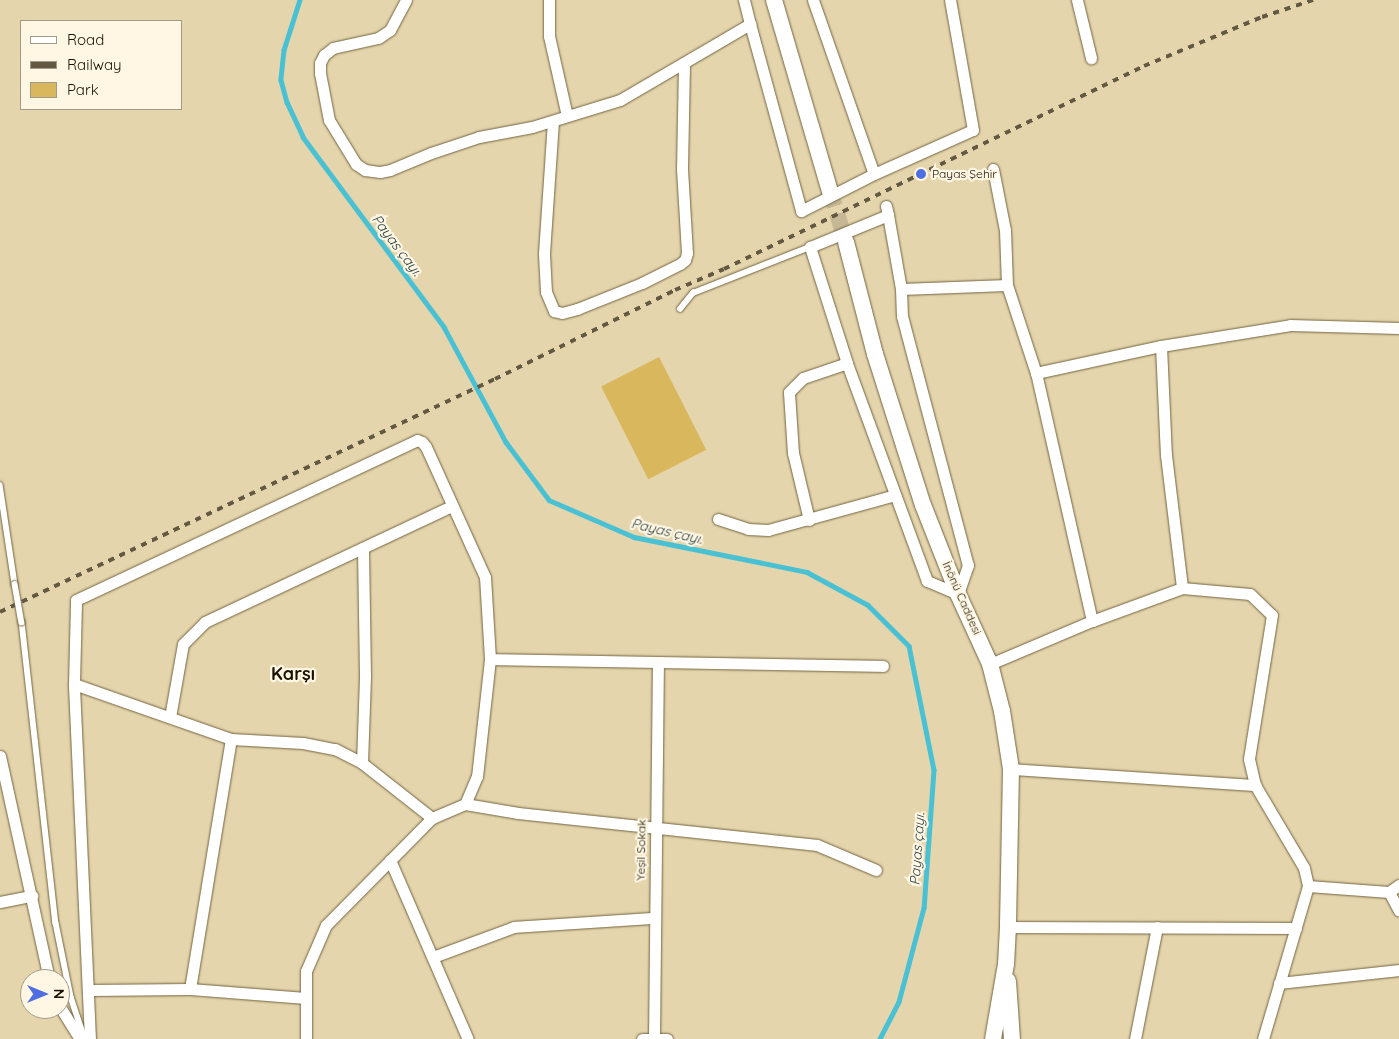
<!DOCTYPE html>
<meta charset="utf-8">
<style>
body{margin:0}
#map{position:relative;width:1399px;height:1039px;overflow:hidden;background:#e5d5ad;font-family:Quicksand,sans-serif}
div>[style]{position:absolute}
.green>*{inset:0;background:#d9b75d;transform-origin:0 0}
.stream>*{height:4.5px;margin:-2.25px;padding:0 2.25px;transform-origin:2.25px;border-radius:2.25px;background:#4ac1d3}
.secondary-tunnel>*{height:16px;margin-top:-8px;transform-origin:0;background:repeating-linear-gradient(90deg,#c6b894 0 16px,transparent 0 24px)}
.roads{filter:drop-shadow(0 0 1px #72643f) drop-shadow(0 0 1px #72643f)}
.lane>*{height:5.5px;margin:-2.75px;padding:0 2.75px;transform-origin:2.75px;border-radius:2.75px;background:#fff}
.street>*{height:11px;margin:-5.5px;padding:0 5.5px;transform-origin:5.5px;border-radius:5.5px;background:#fff}
.secondary>*{height:16px;margin:-8px;padding:0 8px;transform-origin:8px;border-radius:8px;background:#fff}
.rail>*{height:4px;margin-top:-2px;transform-origin:0;background:repeating-linear-gradient(90deg,#635942 0 6px,transparent 0 12px)}
.bridges{filter:drop-shadow(0 0 1px #72643f) drop-shadow(0 0 1px #72643f)}
.lane-bridge>*{height:5.5px;margin:-2.75px;padding:0 2.75px;transform-origin:2.75px;border-radius:2.75px;background:#fff}
.dots>*{width:14px;height:14px;translate:-50% -50%;box-sizing:border-box;border:2px solid #fff7e3;border-radius:50%}
span{translate:-50% -50%;white-space:nowrap;text-align:center;line-height:1.15;-webkit-text-stroke:4.5px #fff7e3;paint-order:stroke}
.poi-label{font-size:12px;color:#181204}
.left{translate:0 -50%;text-align:left}
.street-label{font-size:12px;color:#181204}
.water-label{font-size:14px;color:#284247;font-style:italic}
.district-label{font-size:18px;color:#181204;font-weight:700}
.legend{position:absolute;left:20px;top:20px;width:162px;height:90px;box-sizing:border-box;background:#fff7e3;border:1px solid #a39b8a;margin:0;padding:6px 9px;list-style:none;font-size:15px;color:#181204}
.legend li{display:flex;align-items:center;gap:10px;height:25px}
.legend b{width:25px;border:1px solid #a39b8a}
.north{position:absolute;left:20px;top:969px;width:50px;height:50px;box-sizing:border-box;background:#fff7e3;border:1px solid #a39b8a;border-radius:50%;rotate:90deg;font-size:14px;font-weight:700;line-height:20px;text-align:center;color:#181204}
.north::after{content:'';display:block;margin:auto;width:18px;height:22px;background:#4f6ee2;clip-path:polygon(50% 0,100% 100%,50% 72%,0 100%)}
</style>
<div id="map">
<div class="green">
<i style="left:659px;top:357px;width:104px;height:65px;rotate:63deg"></i>
</div>
<div class="stream">
<i style="left:300px;top:0;width:52px;rotate:107.7deg"></i>
<i style="left:284px;top:50px;width:30px;rotate:96deg"></i>
<i style="left:281px;top:80px;width:23px;rotate:75deg"></i>
<i style="left:287px;top:102px;width:38px;rotate:65deg"></i>
<i style="left:303px;top:137px;width:237px;rotate:53.4deg"></i>
<i style="left:444px;top:327px;width:131px;rotate:61.7deg"></i>
<i style="left:506px;top:442px;width:72px;rotate:53.4deg"></i>
<i style="left:549px;top:500px;width:93px;rotate:23.5deg"></i>
<i style="left:634px;top:537px;width:177px;rotate:11.4deg"></i>
<i style="left:807px;top:572px;width:69px;rotate:28.4deg"></i>
<i style="left:868px;top:605px;width:58px;rotate:45deg"></i>
<i style="left:909px;top:646px;width:126px;rotate:78.6deg"></i>
<i style="left:934px;top:770px;width:138px;rotate:94.1deg"></i>
<i style="left:924px;top:908px;width:97px;rotate:104.9deg"></i>
<i style="left:899px;top:1002px;width:42px;rotate:117.2deg"></i>
</div>
<div class="secondary-tunnel">
<i style="left:830px;top:191px;width:53px;rotate:72.6deg"></i>
</div>
<div class="roads">
<div class="lane">
<i style="left:680px;top:309px;width:21px;rotate:-51deg"></i>
<i style="left:693px;top:293px;width:126px;rotate:-21.5deg"></i>
<i style="left:0;top:485px;width:100px;rotate:81.4deg"></i>
<i style="left:22px;top:622px;width:303px;rotate:83.6deg"></i>
<i style="left:56px;top:923px;width:76px;rotate:78.5deg"></i>
<i style="left:71px;top:997px;width:44px;rotate:71.6deg"></i>
</div>
<div class="street">
<i style="left:406px;top:0;width:34px;rotate:118deg"></i>
<i style="left:390px;top:30px;width:14px;rotate:146deg"></i>
<i style="left:378px;top:38px;width:46px;rotate:167.5deg"></i>
<i style="left:333px;top:48px;width:11px;rotate:142deg"></i>
<i style="left:324px;top:55px;width:9px;rotate:117deg"></i>
<i style="left:320px;top:63px;width:10px;rotate:90deg"></i>
<i style="left:320px;top:73px;width:48px;rotate:79.2deg"></i>
<i style="left:329px;top:120px;width:52px;rotate:58.5deg"></i>
<i style="left:356px;top:164px;width:11px;rotate:34deg"></i>
<i style="left:365px;top:170px;width:15px;rotate:8deg"></i>
<i style="left:380px;top:172px;width:10px;rotate:-11deg"></i>
<i style="left:390px;top:170px;width:44px;rotate:-22.5deg"></i>
<i style="left:431px;top:153px;width:51px;rotate:-18.4deg"></i>
<i style="left:479px;top:137px;width:54px;rotate:-10.7deg"></i>
<i style="left:532px;top:127px;width:92px;rotate:-17.1deg"></i>
<i style="left:620px;top:100px;width:151px;rotate:-30.3deg"></i>
<i style="left:750px;top:24px;width:25px;rotate:-104deg"></i>
<i style="left:549px;top:0;width:36px;rotate:90deg"></i>
<i style="left:549px;top:36px;width:82px;rotate:77.3deg"></i>
<i style="left:813px;top:0;width:184px;rotate:70.7deg"></i>
<i style="left:874px;top:174px;width:108px;rotate:-24deg"></i>
<i style="left:973px;top:130px;width:132px;rotate:-100deg"></i>
<i style="left:1077px;top:0;width:60px;rotate:76.4deg"></i>
<i style="left:750px;top:24px;width:194px;rotate:74.7deg"></i>
<i style="left:801px;top:211px;width:82px;rotate:-26.9deg"></i>
<i style="left:553px;top:121px;width:133px;rotate:93.9deg"></i>
<i style="left:544px;top:254px;width:38px;rotate:87deg"></i>
<i style="left:546px;top:292px;width:21px;rotate:67deg"></i>
<i style="left:554px;top:311px;width:8px;rotate:14deg"></i>
<i style="left:562px;top:313px;width:16px;rotate:-15deg"></i>
<i style="left:577px;top:309px;width:70px;rotate:-21.8deg"></i>
<i style="left:642px;top:283px;width:42px;rotate:-26.6deg"></i>
<i style="left:680px;top:264px;width:6px;rotate:-39deg"></i>
<i style="left:685px;top:260px;width:7px;rotate:-74deg"></i>
<i style="left:687px;top:253px;width:84px;rotate:-93.4deg"></i>
<i style="left:682px;top:169px;width:105px;rotate:-88.9deg"></i>
<i style="left:993px;top:169px;width:62px;rotate:78.9deg"></i>
<i style="left:1005px;top:230px;width:55px;rotate:87.9deg"></i>
<i style="left:886px;top:206px;width:9px;rotate:77deg"></i>
<i style="left:888px;top:215px;width:75px;rotate:80deg"></i>
<i style="left:901px;top:289px;width:27px;rotate:88deg"></i>
<i style="left:902px;top:316px;width:258px;rotate:75.2deg"></i>
<i style="left:968px;top:565px;width:31px;rotate:109deg"></i>
<i style="left:958px;top:594px;width:34px;rotate:-157deg"></i>
<i style="left:927px;top:581px;width:232px;rotate:-110.2deg"></i>
<i style="left:847px;top:363px;width:122px;rotate:-107.7deg"></i>
<i style="left:810px;top:247px;width:84px;rotate:-22.3deg"></i>
<i style="left:901px;top:289px;width:106px;rotate:-2.2deg"></i>
<i style="left:1007px;top:285px;width:93px;rotate:71.8deg"></i>
<i style="left:1161px;top:346px;width:109px;rotate:87.4deg"></i>
<i style="left:1166px;top:455px;width:134px;rotate:83.1deg"></i>
<i style="left:718px;top:519px;width:32px;rotate:18deg"></i>
<i style="left:748px;top:529px;width:20px;rotate:3deg"></i>
<i style="left:768px;top:530px;width:132px;rotate:-15.4deg"></i>
<i style="left:809px;top:520px;width:69px;rotate:-103.4deg"></i>
<i style="left:793px;top:453px;width:61px;rotate:-93.8deg"></i>
<i style="left:789px;top:392px;width:20px;rotate:-45deg"></i>
<i style="left:803px;top:378px;width:46px;rotate:-18.8deg"></i>
<i style="left:1092px;top:621px;width:254px;rotate:-102.7deg"></i>
<i style="left:1036px;top:373px;width:128px;rotate:-12.2deg"></i>
<i style="left:1161px;top:346px;width:131px;rotate:-9.2deg"></i>
<i style="left:1290px;top:325px;width:109px;rotate:1.6deg"></i>
<i style="left:490px;top:659px;width:393px;rotate:1deg"></i>
<i style="left:990px;top:664px;width:111px;rotate:-22.9deg"></i>
<i style="left:1092px;top:621px;width:96px;rotate:-20.1deg"></i>
<i style="left:1182px;top:588px;width:68px;rotate:5deg"></i>
<i style="left:1250px;top:594px;width:30px;rotate:44deg"></i>
<i style="left:1272px;top:615px;width:146px;rotate:99.1deg"></i>
<i style="left:1249px;top:759px;width:27px;rotate:77deg"></i>
<i style="left:1255px;top:785px;width:96px;rotate:59.4deg"></i>
<i style="left:1304px;top:868px;width:18px;rotate:77deg"></i>
<i style="left:1308px;top:886px;width:159px;rotate:106.4deg"></i>
<i style="left:74px;top:684px;width:166px;rotate:19.3deg"></i>
<i style="left:231px;top:739px;width:72px;rotate:3.2deg"></i>
<i style="left:303px;top:743px;width:33px;rotate:11deg"></i>
<i style="left:335px;top:749px;width:30px;rotate:27deg"></i>
<i style="left:362px;top:763px;width:89px;rotate:38.2deg"></i>
<i style="left:170px;top:717px;width:74px;rotate:-79.9deg"></i>
<i style="left:183px;top:644px;width:31px;rotate:-45deg"></i>
<i style="left:205px;top:622px;width:273px;rotate:-25.2deg"></i>
<i style="left:0;top:756px;width:228px;rotate:77.6deg"></i>
<i style="left:362px;top:763px;width:87px;rotate:-88deg"></i>
<i style="left:365px;top:676px;width:128px;rotate:-90.9deg"></i>
<i style="left:1011px;top:769px;width:245px;rotate:3.8deg"></i>
<i style="left:465px;top:804px;width:54px;rotate:9.6deg"></i>
<i style="left:518px;top:813px;width:301px;rotate:6.1deg"></i>
<i style="left:817px;top:845px;width:64px;rotate:23deg"></i>
<i style="left:390px;top:860px;width:195px;rotate:66.5deg"></i>
<i style="left:1308px;top:886px;width:81px;rotate:4.2deg"></i>
<i style="left:1389px;top:892px;width:12px;rotate:-35deg"></i>
<i style="left:1389px;top:892px;width:21px;rotate:62deg"></i>
<i style="left:0;top:902px;width:33px;rotate:-11deg"></i>
<i style="left:1008px;top:927px;width:288px;rotate:0.2deg"></i>
<i style="left:433px;top:957px;width:86px;rotate:-20.3deg"></i>
<i style="left:514px;top:927px;width:140px;rotate:-3.7deg"></i>
<i style="left:1279px;top:983px;width:121px;rotate:-6.2deg"></i>
<i style="left:190px;top:989px;width:253px;rotate:-80.7deg"></i>
<i style="left:89px;top:990px;width:101px;rotate:-0.6deg"></i>
<i style="left:190px;top:989px;width:116px;rotate:4.4deg"></i>
<i style="left:60px;top:1007px;width:38px;rotate:58deg"></i>
<i style="left:90px;top:1039px;width:355px;rotate:-92.6deg"></i>
<i style="left:74px;top:684px;width:84px;rotate:-88.6deg"></i>
<i style="left:76px;top:600px;width:377px;rotate:-25.1deg"></i>
<i style="left:417px;top:440px;width:5px;rotate:22deg"></i>
<i style="left:422px;top:442px;width:6px;rotate:51deg"></i>
<i style="left:426px;top:447px;width:143px;rotate:65.6deg"></i>
<i style="left:485px;top:577px;width:82px;rotate:86.5deg"></i>
<i style="left:490px;top:659px;width:118px;rotate:96.3deg"></i>
<i style="left:477px;top:776px;width:30px;rotate:113deg"></i>
<i style="left:465px;top:804px;width:36px;rotate:157deg"></i>
<i style="left:432px;top:818px;width:151px;rotate:134.7deg"></i>
<i style="left:326px;top:925px;width:50px;rotate:113.5deg"></i>
<i style="left:306px;top:971px;width:68px;rotate:90deg"></i>
<i style="left:642px;top:1039px;width:25px"></i>
<i style="left:654px;top:1039px;width:377px;rotate:-89.4deg"></i>
<i style="left:1135px;top:1039px;width:114px;rotate:-78.9deg"></i>
</div>
<div class="secondary">
<i style="left:774px;top:0;width:199px;rotate:73.7deg"></i>
<i style="left:846px;top:242px;width:116px;rotate:75.5deg"></i>
<i style="left:875px;top:354px;width:158px;rotate:72.4deg"></i>
<i style="left:923px;top:505px;width:96px;rotate:68.5deg"></i>
<i style="left:958px;top:594px;width:77px;rotate:65.4deg"></i>
<i style="left:990px;top:664px;width:49px;rotate:75.7deg"></i>
<i style="left:1002px;top:711px;width:59px;rotate:81.2deg"></i>
<i style="left:1011px;top:769px;width:158px;rotate:91.1deg"></i>
<i style="left:1008px;top:927px;width:37px;rotate:93deg"></i>
<i style="left:1006px;top:964px;width:76px;rotate:99.8deg"></i>
<i style="left:1008px;top:981px;width:58px;rotate:86.1deg"></i>
</div>
</div>
<div class="rail">
<i style="left:0;top:612px;width:547px;rotate:-25.21deg"></i>
<i style="left:495px;top:379px;width:201px;rotate:-26.3deg"></i>
<i style="left:675px;top:290px;width:53px;rotate:-23.2deg"></i>
<i style="left:724px;top:269px;width:466px;rotate:-25.8deg"></i>
<i style="left:1144px;top:66px;width:128px;rotate:-22.6deg"></i>
<i style="left:1262px;top:17px;width:54px;rotate:-18.4deg"></i>
</div>
<div class="bridges">
<div class="lane-bridge">
<i style="left:15px;top:584px;width:39px;rotate:80deg"></i>
</div>
</div>
<div class="dots">
<i style="left:921px;top:174px;background:#4f6ee2"></i>
</div>
<div class="poi-label">
<span class="left" style="left:932px;top:174px">Payas Şehi̇r</span>
</div>
<div class="street-label">
<span style="left:962px;top:598px;rotate:66deg">İnönü Caddesi</span>
<span style="left:641px;top:850px;rotate:-89deg">Yeşil Sokak</span>
</div>
<div class="water-label">
<span style="left:397px;top:245px;rotate:53deg">Payas çayı.</span>
<span style="left:667px;top:531px;rotate:13deg">Payas çayı.</span>
<span style="left:917px;top:849px;rotate:-86deg">Payas çayı.</span>
</div>
<div class="district-label">
<span style="left:293px;top:674px">Karşı</span>
</div>
<ul class="legend">
<li><b style="height:6px;background:#fff"></b>Road</li>
<li><b style="height:6px;background:#635942"></b>Railway</li>
<li><b style="height:14px;background:#d9b75d"></b>Park</li>
</ul>
<div class="north">N</div>
</div>
